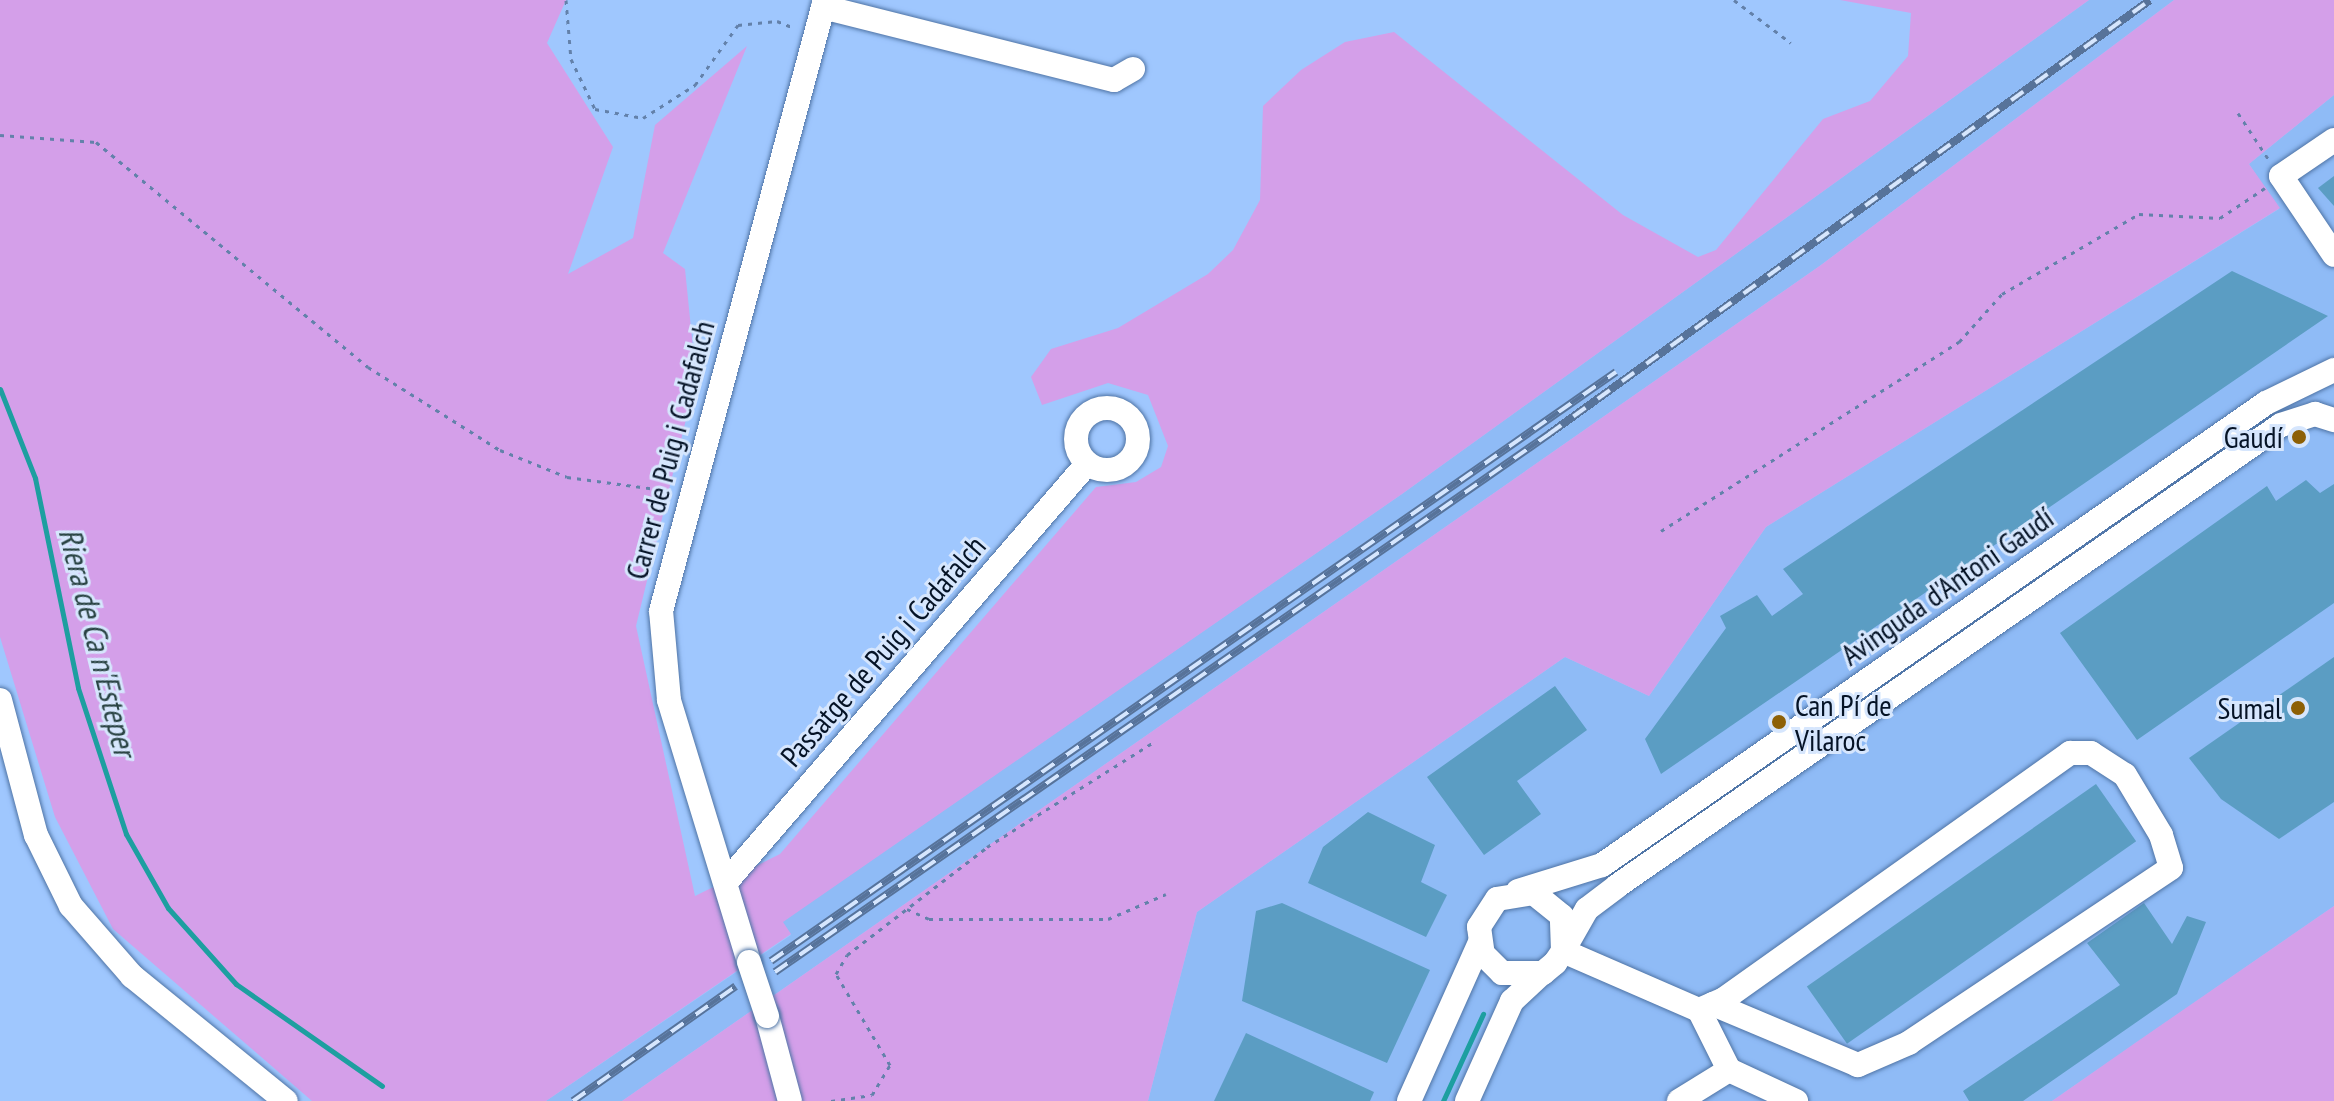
<!DOCTYPE html>
<meta charset="utf-8">
<style>
body{margin:0}
#map{position:relative;width:2334px;height:1101px;overflow:hidden;background:#9fc7fe;font-family:"PT Sans Narrow",sans-serif}
div>[style]{position:absolute}
.built>*{inset:0;background:#8fbbf6}
.green>*{inset:0;background:#d49fe9}
.stream>*{height:5px;margin:-2.5px;padding:0 2.5px;transform-origin:2.5px;border-radius:2.5px;background:#1d9fa0}
.building>*{inset:0;background:#5b9dc3;transform-origin:0 0}
.path>*{height:3px;margin-top:-1.5px;transform-origin:0;background:repeating-linear-gradient(90deg,#6381aa 0 4px,transparent 0 10px)}
.roads{filter:drop-shadow(0 0 2px #4f74a5) drop-shadow(0 0 2px #4f74a5)}
.minor>*{height:24px;margin:-12px;padding:0 12px;transform-origin:12px;border-radius:12px;background:#fff}
.minor>.ring{margin:-12px;padding:0;box-sizing:content-box;background:none;border:24px solid #fff;border-radius:50%}
.rail>*{height:8px;margin-top:-4px;transform-origin:0;background:repeating-linear-gradient(90deg,#d6e6fd 0 15px,#57739a 0 30px);box-sizing:border-box;border-block:2px solid #57739a}
.bridges{filter:drop-shadow(0 0 2px #4f74a5) drop-shadow(0 0 2px #4f74a5)}
.minor-bridge>*{height:24px;margin:-12px;padding:0 12px;transform-origin:12px;border-radius:12px;background:#fff}
.dots>*{width:22px;height:22px;translate:-50% -50%;box-sizing:border-box;border:4px solid #d6e6fd;border-radius:50%}
span{translate:-50% -50%;white-space:nowrap;text-align:center;line-height:1.15;-webkit-text-stroke:6px #d6e6fd;paint-order:stroke}
.poi-label{font-size:30px;color:#051326}
.right{translate:-100% -50%;text-align:right}
.left{translate:0 -50%;text-align:left}
.street-label{font-size:30px;color:#051326}
.water-label{font-size:32px;color:#294343;font-style:italic}
</style>
<div id="map">
<div class="built">
<i style="clip-path:polygon(2089px 0,2174px 0,1821px 265px,622px 1101px,546px 1101px,791px 935px,782px 922px,1402px 494px)"></i>
<i style="clip-path:polygon(2334px 95px,2334px 906px,2052px 1101px,1148px 1101px,1197px 912px,1565px 657px,1649px 696px,1766px 527px,2279px 209px,2249px 164px)"></i>
</div>
<div class="green">
<i style="clip-path:polygon(0 0,566px 0,547px 43px,613px 147px,568px 274px,633px 238px,655px 125px,747px 46px,663px 253px,685px 269px,696px 378px,636px 626px,695px 896px,780px 854px,1096px 487px,1136px 482px,1161px 467px,1168px 446px,1148px 395px,1108px 383px,1042px 405px,1031px 377px,1051px 349px,1118px 328px,1208px 274px,1233px 250px,1260px 200px,1263px 106px,1301px 70px,1345px 42px,1394px 32px,1623px 215px,1698px 257px,1716px 250px,1823px 119px,1870px 101px,1908px 56px,1911px 13px,1840px 0,2089px 0,1402px 494px,783px 922px,791px 934px,546px 1101px,312px 1101px,113px 929px,55px 817px,0 637px)"></i>
<i style="clip-path:polygon(2174px 0,2334px 0,2334px 95px,2249px 164px,2280px 208px,1766px 527px,1649px 696px,1565px 657px,1197px 912px,1148px 1101px,622px 1101px,1821px 265px)"></i>
<i style="clip-path:polygon(2334px 906px,2334px 1101px,2052px 1101px,2138px 1041px)"></i>
</div>
<div class="stream">
<i style="left:0;top:389px;width:96px;rotate:68.5deg"></i>
<i style="left:35px;top:478px;width:214px;rotate:78.4deg"></i>
<i style="left:78px;top:688px;width:154px;rotate:71.8deg"></i>
<i style="left:126px;top:834px;width:85px;rotate:60.4deg"></i>
<i style="left:168px;top:908px;width:102px;rotate:48.2deg"></i>
<i style="left:236px;top:984px;width:178px;rotate:34.9deg"></i>
<i style="left:1443px;top:1101px;width:96px;rotate:-65.3deg"></i>
</div>
<div class="building">
<i style="clip-path:polygon(2334px 176px,2334px 206px,2318px 188px)"></i>
<i style="clip-path:polygon(2232px 271px,2328px 316px,1661px 774px,1645px 739px,1726px 628px,1720px 616px,1757px 595px,1772px 616px,1803px 594px,1783px 569px)"></i>
<i style="clip-path:polygon(2306px 480px,2320px 493px,2334px 484px,2334px 603px,2137px 740px,2060px 633px,2267px 486px,2276px 501px)"></i>
<i style="clip-path:polygon(2334px 657px,2334px 802px,2279px 839px,2221px 799px,2189px 758px)"></i>
<i style="clip-path:polygon(1555px 686px,1587px 730px,1517px 781px,1541px 814px,1484px 855px,1427px 777px)"></i>
<i style="left:2096px;top:784px;width:70px;height:353px;rotate:55deg"></i>
<i style="clip-path:polygon(1368px 812px,1435px 845px,1421px 882px,1447px 895px,1426px 937px,1308px 883px,1323px 847px)"></i>
<i style="clip-path:polygon(1282px 903px,1430px 970px,1387px 1063px,1242px 1001px,1256px 911px)"></i>
<i style="clip-path:polygon(2144px 903px,2172px 944px,2187px 916px,2206px 922px,2177px 994px,2023px 1101px,1969px 1101px,1963px 1091px,2120px 985px,2087px 943px)"></i>
<i style="clip-path:polygon(1246px 1033px,1374px 1092px,1370px 1101px,1214px 1101px)"></i>
</div>
<div class="path">
<i style="left:566px;top:0;width:59px;rotate:85.2deg"></i>
<i style="left:571px;top:59px;width:55px;rotate:64.4deg"></i>
<i style="left:595px;top:109px;width:49px;rotate:10.6deg"></i>
<i style="left:643px;top:118px;width:62px;rotate:-32.4deg"></i>
<i style="left:695px;top:85px;width:74px;rotate:-54.4deg"></i>
<i style="left:738px;top:25px;width:39px;rotate:-6deg"></i>
<i style="left:777px;top:21px;width:18px;rotate:22deg"></i>
<i style="left:1734px;top:0;width:71px;rotate:37deg"></i>
<i style="left:2238px;top:113px;width:56px;rotate:56.6deg"></i>
<i style="left:0;top:135px;width:96px;rotate:4.2deg"></i>
<i style="left:96px;top:142px;width:353px;rotate:39.6deg"></i>
<i style="left:368px;top:367px;width:156px;rotate:32.2deg"></i>
<i style="left:500px;top:450px;width:72px;rotate:21.9deg"></i>
<i style="left:567px;top:477px;width:105px;rotate:7.7deg"></i>
<i style="left:1661px;top:531px;width:353px;rotate:-32.4deg"></i>
<i style="left:1959px;top:342px;width:64px;rotate:-48.1deg"></i>
<i style="left:2002px;top:294px;width:159px;rotate:-30.3deg"></i>
<i style="left:2139px;top:214px;width:81px;rotate:2.8deg"></i>
<i style="left:2220px;top:218px;width:54px;rotate:-33.7deg"></i>
<i style="left:907px;top:909px;width:24px;rotate:24deg"></i>
<i style="left:929px;top:919px;width:179px"></i>
<i style="left:1108px;top:919px;width:63px;rotate:-23.3deg"></i>
<i style="left:831px;top:1101px;width:41px;rotate:-8.3deg"></i>
<i style="left:872px;top:1095px;width:35px;rotate:-59deg"></i>
<i style="left:890px;top:1065px;width:106px;rotate:-120.7deg"></i>
<i style="left:836px;top:974px;width:22px;rotate:-60deg"></i>
<i style="left:847px;top:955px;width:177px;rotate:-37.6deg"></i>
<i style="left:987px;top:847px;width:199px;rotate:-32.2deg"></i>
</div>
<div class="roads">
<div class="minor">
<i style="left:823px;top:7px;width:300px;rotate:14.1deg"></i>
<i style="left:1114px;top:80px;width:22px;rotate:-30deg"></i>
<i style="left:2334px;top:140px;width:64px;rotate:145.8deg"></i>
<i style="left:2281px;top:176px;width:95px;rotate:56.1deg"></i>
<i class="ring" style="left:1076px;top:408px;width:38px;height:38px"></i>
<i style="left:0;top:700px;width:140px;rotate:75.1deg"></i>
<i style="left:36px;top:835px;width:79px;rotate:63.8deg"></i>
<i style="left:71px;top:906px;width:93px;rotate:48.9deg"></i>
<i style="left:132px;top:976px;width:198px;rotate:39.1deg"></i>
<i style="left:727px;top:881px;width:551px;rotate:-49.2deg"></i>
<i style="left:1518px;top:891px;width:88px;rotate:-17.2deg"></i>
<i style="left:1602px;top:865px;width:809px;rotate:-34.83deg"></i>
<i style="left:2266px;top:403px;width:76px;rotate:-25.9deg"></i>
<i style="left:1563px;top:951px;width:35px;rotate:-92deg"></i>
<i style="left:1562px;top:916px;width:36px;rotate:-141deg"></i>
<i style="left:1534px;top:893px;width:37px;rotate:171deg"></i>
<i style="left:1497px;top:899px;width:33px;rotate:123deg"></i>
<i style="left:1479px;top:927px;width:27px;rotate:82deg"></i>
<i style="left:1483px;top:954px;width:27px;rotate:45deg"></i>
<i style="left:1502px;top:973px;width:41px"></i>
<i style="left:1543px;top:973px;width:16px;rotate:-40deg"></i>
<i style="left:1555px;top:963px;width:14px;rotate:-56deg"></i>
<i style="left:1563px;top:951px;width:48px;rotate:-60.3deg"></i>
<i style="left:1587px;top:909px;width:38px;rotate:-37deg"></i>
<i style="left:1617px;top:886px;width:808px;rotate:-34.77deg"></i>
<i style="left:2281px;top:425px;width:36px;rotate:-18deg"></i>
<i style="left:2315px;top:414px;width:20px;rotate:18deg"></i>
<i style="left:1563px;top:951px;width:148px;rotate:23.5deg"></i>
<i style="left:1699px;top:1010px;width:67px;rotate:63.4deg"></i>
<i style="left:1729px;top:1070px;width:74px;rotate:24.8deg"></i>
<i style="left:749px;top:962px;width:274px;rotate:-107deg"></i>
<i style="left:669px;top:700px;width:89px;rotate:-95.1deg"></i>
<i style="left:661px;top:611px;width:633px;rotate:-74.98deg"></i>
<i style="left:1699px;top:1010px;width:15px;rotate:-23deg"></i>
<i style="left:1713px;top:1004px;width:12px;rotate:-24deg"></i>
<i style="left:1724px;top:999px;width:425px;rotate:-35.4deg"></i>
<i style="left:2070px;top:753px;width:21px"></i>
<i style="left:2091px;top:753px;width:40px;rotate:32.9deg"></i>
<i style="left:2125px;top:775px;width:70px;rotate:59deg"></i>
<i style="left:2161px;top:835px;width:34px;rotate:73deg"></i>
<i style="left:2171px;top:868px;width:315px;rotate:146.3deg"></i>
<i style="left:1909px;top:1043px;width:56px;rotate:156.7deg"></i>
<i style="left:1858px;top:1065px;width:157px;rotate:-157.2deg"></i>
<i style="left:767px;top:1016px;width:88px;rotate:74.9deg"></i>
<i style="left:1409px;top:1101px;width:174px;rotate:-65.9deg"></i>
<i style="left:1467px;top:1101px;width:110px;rotate:-65.8deg"></i>
<i style="left:1512px;top:1001px;width:40px;rotate:-43deg"></i>
<i style="left:1679px;top:1101px;width:59px;rotate:-31.8deg"></i>
</div>
</div>
<div class="rail">
<i style="left:771px;top:961px;width:1030px;rotate:-34.88deg"></i>
<i style="left:775px;top:972px;width:943px;rotate:-34.8deg"></i>
<i style="left:1549px;top:434px;width:741px;rotate:-35.83deg"></i>
<i style="left:573px;top:1101px;width:199px;rotate:-35.2deg"></i>
</div>
<div class="bridges">
<div class="minor-bridge">
<i style="left:749px;top:962px;width:57px;rotate:71.6deg"></i>
</div>
</div>
<div class="dots">
<i style="left:2299px;top:437px;background:#8d6006"></i>
<i style="left:2298px;top:708px;background:#8d6006"></i>
<i style="left:1779px;top:722px;background:#8d6006"></i>
</div>
<div class="poi-label">
<span class="right" style="left:2283px;top:437px">Gaudí</span>
<span class="left" style="left:1795px;top:722px">Can Pí de<br>Vilaroc</span>
<span class="right" style="left:2282px;top:708px">Sumal</span>
</div>
<div class="street-label">
<span style="left:670px;top:450px;rotate:-75deg">Carrer de Puig i Cadafalch</span>
<span style="left:1947px;top:586px;rotate:-35deg">Avinguda d'Antoni Gaudí</span>
<span style="left:883px;top:651px;rotate:-49deg">Passatge de Puig i Cadafalch</span>
</div>
<div class="water-label">
<span style="left:98px;top:642px;rotate:76deg">Riera de Ca n'Esteper</span>
</div>
</div>
